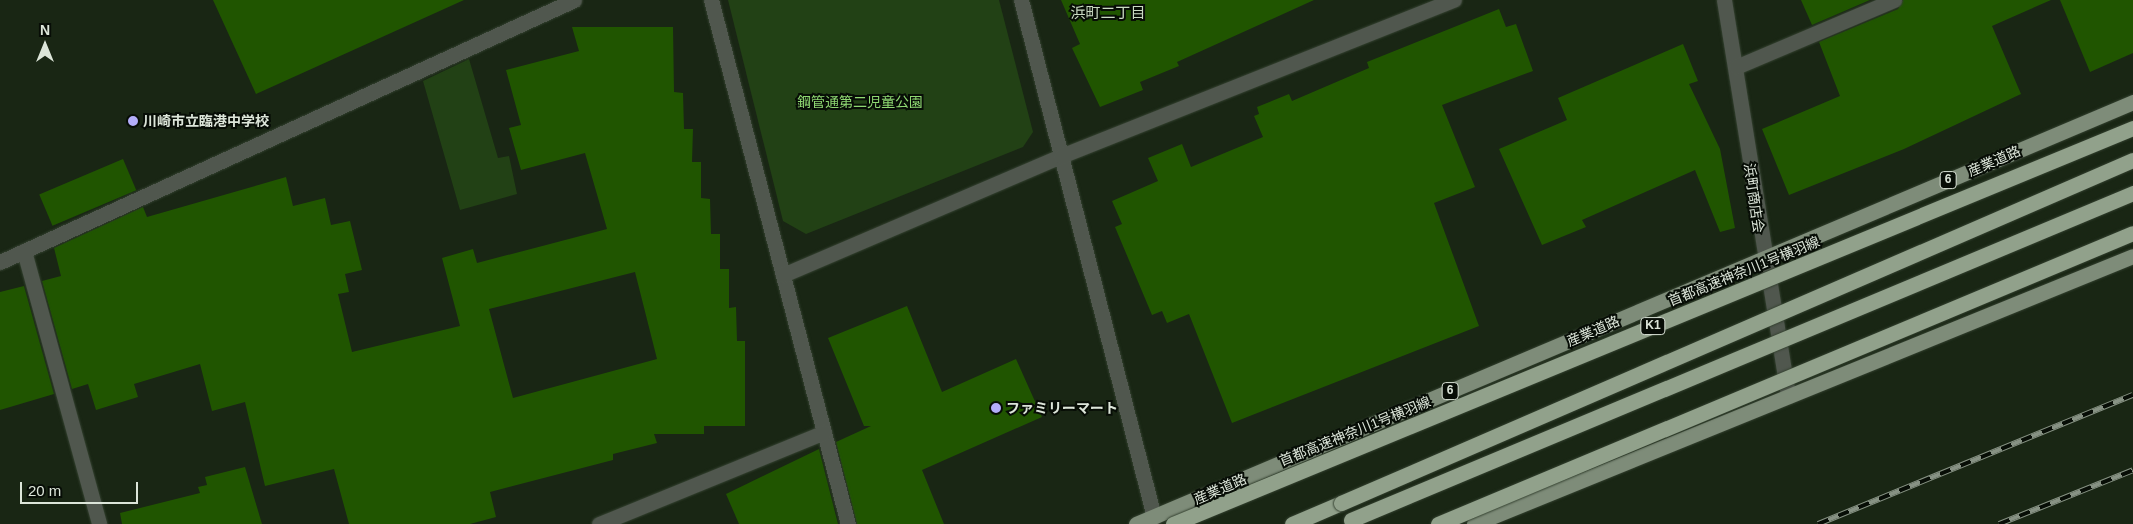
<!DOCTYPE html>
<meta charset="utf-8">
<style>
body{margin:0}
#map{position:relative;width:2133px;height:524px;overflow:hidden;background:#192614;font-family:Helvetica,"Noto Sans JP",sans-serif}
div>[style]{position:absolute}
.green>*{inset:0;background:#224115}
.building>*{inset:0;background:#205500;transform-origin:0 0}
.roads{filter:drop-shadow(0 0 1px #344130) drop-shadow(0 0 1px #344130)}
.street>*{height:15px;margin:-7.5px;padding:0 7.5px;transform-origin:7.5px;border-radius:7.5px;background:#50574e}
.primary>*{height:15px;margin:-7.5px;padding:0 7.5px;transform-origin:7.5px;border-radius:7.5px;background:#7e8c79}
.highway>*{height:15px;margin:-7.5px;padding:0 7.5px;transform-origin:7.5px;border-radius:7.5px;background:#91a18b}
.rail>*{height:5.5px;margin-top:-2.75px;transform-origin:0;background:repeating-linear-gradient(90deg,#070d06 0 11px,#879284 0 22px);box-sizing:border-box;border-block:1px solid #879284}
.bridges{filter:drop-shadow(0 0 1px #344130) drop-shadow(0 0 1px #344130)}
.highway-bridge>*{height:15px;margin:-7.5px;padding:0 7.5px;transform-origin:7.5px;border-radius:7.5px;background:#91a18b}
.dots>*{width:14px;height:14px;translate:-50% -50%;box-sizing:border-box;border:2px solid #070d06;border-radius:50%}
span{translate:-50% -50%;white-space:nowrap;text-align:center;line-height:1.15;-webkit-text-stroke:4px #070d06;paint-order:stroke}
.shield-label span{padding:1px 4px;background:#070d06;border:1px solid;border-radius:4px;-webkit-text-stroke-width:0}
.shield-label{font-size:12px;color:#dce5d9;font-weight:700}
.park-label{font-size:14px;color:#8fd872}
.poi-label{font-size:14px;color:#dce5d9;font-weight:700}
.left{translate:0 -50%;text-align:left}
.street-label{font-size:14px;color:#dce5d9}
.neighbourhood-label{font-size:15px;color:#c9dac2}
.north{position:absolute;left:20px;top:20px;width:50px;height:50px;-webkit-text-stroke:4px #070d06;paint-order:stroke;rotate:0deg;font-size:14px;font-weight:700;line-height:20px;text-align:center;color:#dce5d9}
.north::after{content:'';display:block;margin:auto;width:18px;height:22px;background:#dce5d9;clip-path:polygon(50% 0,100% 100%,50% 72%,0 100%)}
.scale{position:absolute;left:20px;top:482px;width:118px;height:22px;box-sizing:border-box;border:2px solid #dce5d9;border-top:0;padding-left:6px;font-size:15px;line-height:18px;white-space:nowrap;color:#dce5d9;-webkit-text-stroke:4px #070d06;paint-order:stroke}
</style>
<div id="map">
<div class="green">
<i style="clip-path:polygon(728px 0,999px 0,1033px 132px,1023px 147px,806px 234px,783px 221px)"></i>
<i style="clip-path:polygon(469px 59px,498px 158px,509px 156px,517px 194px,460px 210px,423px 81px)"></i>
</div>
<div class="building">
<i style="clip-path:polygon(213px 0,464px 0,256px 94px)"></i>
<i style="clip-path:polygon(1061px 0,1314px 0,1177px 62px,1179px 66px,1140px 82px,1143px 90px,1100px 107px,1072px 48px,1080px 44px)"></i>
<i style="clip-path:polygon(1801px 0,1870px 0,1812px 25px)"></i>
<i style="clip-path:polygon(1903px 0,2051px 0,1992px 26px,2021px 94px,1904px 149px,1789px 195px,1762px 129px,1840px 96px,1819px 42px,1898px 9px)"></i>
<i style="clip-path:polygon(2060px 0,2133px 0,2133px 53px,2090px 72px)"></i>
<i style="clip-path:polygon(1499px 9px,1506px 27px,1516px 24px,1533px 71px,1442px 105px,1475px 187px,1434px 203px,1479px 326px,1232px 423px,1189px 314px,1167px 323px,1162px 311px,1152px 315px,1115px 227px,1122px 224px,1112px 201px,1158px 181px,1148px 158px,1182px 144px,1191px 167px,1263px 137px,1254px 116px,1259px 114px,1257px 107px,1289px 94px,1292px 101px,1369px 68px,1367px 62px)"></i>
<i style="clip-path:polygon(evenodd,572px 27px,673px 27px,674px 92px,683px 93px,684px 129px,693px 129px,692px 162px,701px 162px,701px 198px,710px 199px,711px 234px,720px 234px,720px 269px,729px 269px,729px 308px,736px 307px,737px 341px,745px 341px,745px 426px,704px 426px,704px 434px,654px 434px,657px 443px,613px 454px,613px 460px,490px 492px,496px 517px,470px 524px,349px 524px,334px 469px,265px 486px,245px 402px,212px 411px,200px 364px,134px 384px,138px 397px,96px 410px,88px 384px,72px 389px,42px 281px,61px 276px,54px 248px,143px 207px,147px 217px,286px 177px,293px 206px,325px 198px,331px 225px,350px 221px,362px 270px,345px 274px,349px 292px,338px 294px,352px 352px,460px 326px,442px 258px,473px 249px,477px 263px,607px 229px,585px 153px,521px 170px,509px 128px,521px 125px,506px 70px,579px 51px,572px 27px,635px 272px,657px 359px,513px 398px,489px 309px,635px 272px)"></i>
<i style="clip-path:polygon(1683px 44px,1698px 81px,1689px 84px,1720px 149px,1735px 228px,1720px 232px,1695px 170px,1582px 220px,1586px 227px,1542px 245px,1499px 149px,1567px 120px,1558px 98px)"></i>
<i style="left:123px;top:159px;width:34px;height:91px;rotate:67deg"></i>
<i style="clip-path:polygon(24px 286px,54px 394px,0 410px,0 292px)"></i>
<i style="clip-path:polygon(907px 306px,942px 392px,1016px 359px,1042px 417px,922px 470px,944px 524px,857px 524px,836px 442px,871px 426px,864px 426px,828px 338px)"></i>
<i style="clip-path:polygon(819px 449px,838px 524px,739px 524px,726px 494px)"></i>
<i style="clip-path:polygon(245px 467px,262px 524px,122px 524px,120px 513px,200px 493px,198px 487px,207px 485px,205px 477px)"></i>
</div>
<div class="roads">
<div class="street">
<i style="left:711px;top:0;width:542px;rotate:75.35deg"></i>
<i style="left:1021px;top:0;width:534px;rotate:75.57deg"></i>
<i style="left:1724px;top:0;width:401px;rotate:80.8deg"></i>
<i style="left:1736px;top:67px;width:172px;rotate:-23deg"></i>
<i style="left:24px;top:251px;width:283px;rotate:74.6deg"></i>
<i style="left:0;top:262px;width:631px;rotate:-24.53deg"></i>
<i style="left:783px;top:275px;width:302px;rotate:-23.2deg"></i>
<i style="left:1061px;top:156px;width:423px;rotate:-21.7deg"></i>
<i style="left:599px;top:524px;width:243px;rotate:-22.2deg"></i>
</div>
<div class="primary">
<i style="left:1136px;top:524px;width:1083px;rotate:-22.94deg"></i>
<i style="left:1474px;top:524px;width:711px;rotate:-22.13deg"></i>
</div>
<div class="highway">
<i style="left:1292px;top:524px;width:53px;rotate:-23.2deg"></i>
</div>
</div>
<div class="rail">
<i style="left:1818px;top:524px;width:340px;rotate:-22.3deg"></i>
<i style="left:1999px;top:524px;width:144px;rotate:-21.9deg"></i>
</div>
<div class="bridges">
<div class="highway-bridge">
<i style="left:1341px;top:503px;width:863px;rotate:-23.42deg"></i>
<i style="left:1351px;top:520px;width:848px;rotate:-22.69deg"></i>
<i style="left:1173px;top:524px;width:1038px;rotate:-22.42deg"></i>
<i style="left:1438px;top:524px;width:753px;rotate:-22.72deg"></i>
</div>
</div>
<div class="dots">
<i style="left:133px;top:121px;background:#b3adf9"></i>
<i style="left:996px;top:408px;background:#b3adf9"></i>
</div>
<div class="shield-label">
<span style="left:1948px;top:180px">6</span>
<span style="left:1653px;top:326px">K1</span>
<span style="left:1450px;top:391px">6</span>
</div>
<div class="park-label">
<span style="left:860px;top:102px">鋼管通第二児童公園</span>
</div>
<div class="poi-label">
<span class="left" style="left:143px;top:121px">川崎市立臨港中学校</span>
<span class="left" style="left:1006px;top:408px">ファミリーマート</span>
</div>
<div class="street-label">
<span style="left:1994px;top:161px;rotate:-23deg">産業道路</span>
<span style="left:1754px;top:198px;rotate:82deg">浜町商店会</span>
<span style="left:1744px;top:271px;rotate:-22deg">首都高速神奈川1号横羽線</span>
<span style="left:1593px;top:331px;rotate:-23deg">産業道路</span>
<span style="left:1355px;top:431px;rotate:-22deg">首都高速神奈川1号横羽線</span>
<span style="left:1220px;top:489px;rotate:-23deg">産業道路</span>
</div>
<div class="neighbourhood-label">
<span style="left:1108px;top:13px">浜町二丁目</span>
</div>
<div class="north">N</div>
<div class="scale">20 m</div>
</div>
